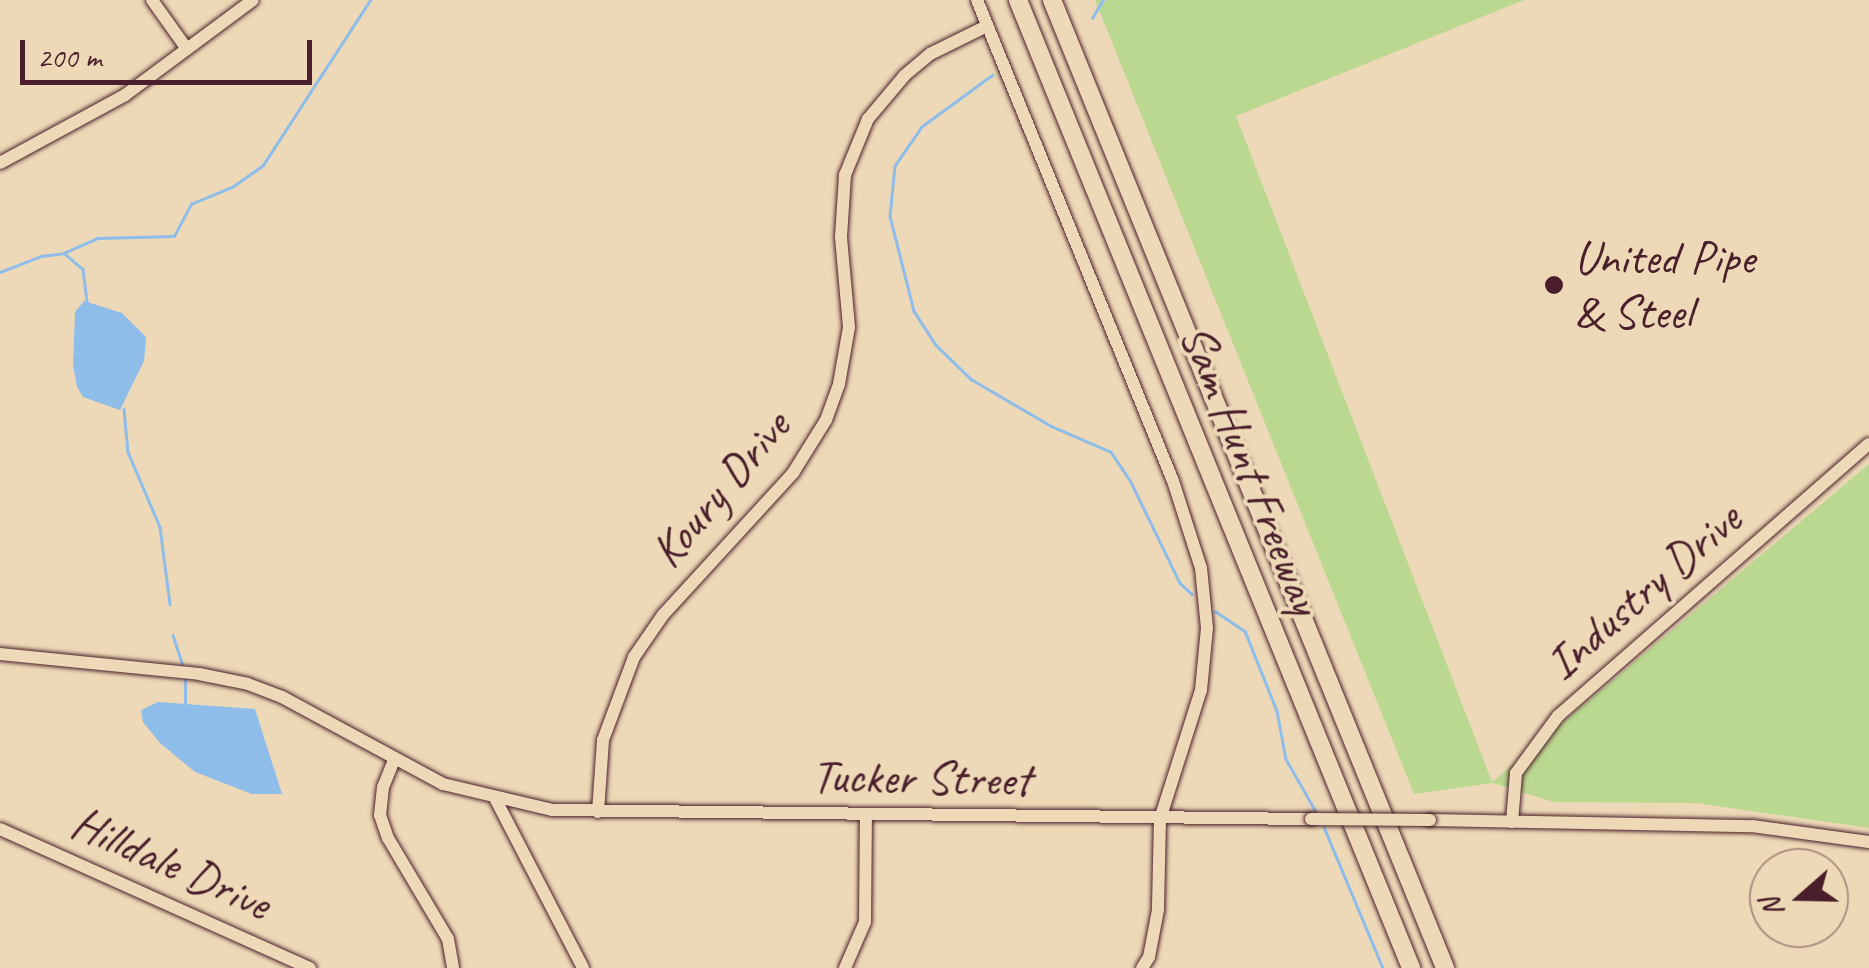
<!DOCTYPE html>
<style>
body{margin:0}
#map{position:relative;width:1869px;height:968px;overflow:hidden;background:#edd9b7;font-family:Caveat,sans-serif}
div>[style]{position:absolute}
.green>*{inset:0;background:#bbd890}
.water>*{inset:0;background:#8fbde9}
.stream>*{height:2.5px;margin:-1.25px;padding:0 1.25px;transform-origin:1.25px;border-radius:1.25px;background:#8fbde9}
.roads{filter:drop-shadow(0 0 2px #4a1f2b) drop-shadow(0 0 2px #4a1f2b)}
.minor>*{height:12px;margin:-6px;padding:0 6px;transform-origin:6px;border-radius:6px;background:#edd9b7}
.highway>*{height:18px;margin:-9px;padding:0 9px;transform-origin:9px;border-radius:9px;background:#edd9b7}
.bridges{filter:drop-shadow(0 0 2px #4a1f2b) drop-shadow(0 0 2px #4a1f2b)}
.minor-bridge>*{height:12px;margin:-6px;padding:0 6px;transform-origin:6px;border-radius:6px;background:#edd9b7}
.dots>*{width:28px;height:28px;translate:-50% -50%;box-sizing:border-box;border:5px solid #edd9b7;border-radius:50%}
span{translate:-50% -50%;white-space:nowrap;text-align:center;line-height:1.15;-webkit-text-stroke:8px #edd9b7;paint-order:stroke}
.poi-label{font-size:48px;color:#4a1f2b}
.left{translate:0 -50%;text-align:left}
.street-label{font-size:48px;color:#4a1f2b}
.north{position:absolute;left:1749px;top:848px;width:100px;height:100px;box-sizing:border-box;background:#edd9b7;border:2px solid #ac8f7f;border-radius:50%;rotate:250deg;font-size:28px;font-weight:700;line-height:40px;text-align:center;color:#4a1f2b}
.north::after{content:'';display:block;margin:auto;width:35px;height:45px;background:#4a1f2b;clip-path:polygon(50% 0,100% 100%,50% 72%,0 100%)}
.scale{position:absolute;left:20px;top:40px;width:292px;height:45px;box-sizing:border-box;border:5px solid #4a1f2b;border-top:0;padding-left:12px;font-size:30px;line-height:35px;white-space:nowrap;color:#4a1f2b;-webkit-text-stroke:8px #edd9b7;paint-order:stroke}
</style>
<div id="map">
<div class="green">
<i style="clip-path:polygon(1095px 0,1524px 0,1236px 116px,1492px 782px,1869px 464px,1869px 828px,1696px 803px,1554px 802px,1493px 783px,1414px 794px)"></i>
</div>
<div class="water">
<i style="clip-path:polygon(84px 301px,122px 313px,146px 337px,144px 361px,120px 410px,83px 397px,77px 387px,73px 365px,75px 312px)"></i>
<i style="clip-path:polygon(158px 702px,255px 709px,282px 794px,252px 794px,195px 772px,160px 743px,143px 722px,141px 710px)"></i>
</div>
<div class="stream">
<i style="left:1092px;top:18px;width:21px;rotate:-59deg"></i>
<i style="left:993px;top:75px;width:88px;rotate:143.8deg"></i>
<i style="left:922px;top:127px;width:47px;rotate:124.7deg"></i>
<i style="left:895px;top:166px;width:50px;rotate:95.7deg"></i>
<i style="left:890px;top:216px;width:98px;rotate:75.8deg"></i>
<i style="left:914px;top:311px;width:40px;rotate:57.1deg"></i>
<i style="left:936px;top:345px;width:49px;rotate:44.2deg"></i>
<i style="left:971px;top:379px;width:93px;rotate:30.4deg"></i>
<i style="left:1051px;top:426px;width:65px;rotate:23.4deg"></i>
<i style="left:1111px;top:452px;width:34px;rotate:56deg"></i>
<i style="left:1130px;top:480px;width:114px;rotate:64.1deg"></i>
<i style="left:1180px;top:583px;width:16px;rotate:43deg"></i>
<i style="left:65px;top:254px;width:23px;rotate:40deg"></i>
<i style="left:83px;top:269px;width:33px;rotate:83deg"></i>
<i style="left:0;top:272px;width:44px;rotate:-21.3deg"></i>
<i style="left:41px;top:256px;width:23px;rotate:-7deg"></i>
<i style="left:64px;top:253px;width:36px;rotate:-24deg"></i>
<i style="left:97px;top:238px;width:77px;rotate:-1.5deg"></i>
<i style="left:174px;top:236px;width:36px;rotate:-62deg"></i>
<i style="left:191px;top:204px;width:44px;rotate:-22.5deg"></i>
<i style="left:232px;top:187px;width:38px;rotate:-35deg"></i>
<i style="left:263px;top:165px;width:197px;rotate:-57deg"></i>
<i style="left:124px;top:409px;width:43px;rotate:84.7deg"></i>
<i style="left:128px;top:452px;width:82px;rotate:66.9deg"></i>
<i style="left:160px;top:527px;width:78px;rotate:82.6deg"></i>
<i style="left:1215px;top:611px;width:36px;rotate:34deg"></i>
<i style="left:1245px;top:631px;width:86px;rotate:68.2deg"></i>
<i style="left:1277px;top:711px;width:49px;rotate:79.4deg"></i>
<i style="left:1286px;top:759px;width:64px;rotate:60.3deg"></i>
<i style="left:173px;top:635px;width:33px;rotate:72deg"></i>
<i style="left:185px;top:704px;width:25px;rotate:-90deg"></i>
<i style="left:1324px;top:827px;width:153px;rotate:67.3deg"></i>
</div>
<div class="roads">
<div class="minor">
<i style="left:152px;top:0;width:60px;rotate:54.5deg"></i>
<i style="left:977px;top:0;width:519px;rotate:67.83deg"></i>
<i style="left:1173px;top:481px;width:91px;rotate:72.2deg"></i>
<i style="left:1201px;top:568px;width:60px;rotate:84.3deg"></i>
<i style="left:1207px;top:628px;width:62px;rotate:95.5deg"></i>
<i style="left:1201px;top:690px;width:135px;rotate:107.6deg"></i>
<i style="left:1160px;top:819px;width:91px;rotate:91.3deg"></i>
<i style="left:1158px;top:910px;width:48px;rotate:100.8deg"></i>
<i style="left:1149px;top:957px;width:13px;rotate:122deg"></i>
<i style="left:0;top:163px;width:142px;rotate:-28.5deg"></i>
<i style="left:125px;top:95px;width:159px;rotate:-36.6deg"></i>
<i style="left:0;top:654px;width:200px;rotate:5.7deg"></i>
<i style="left:199px;top:674px;width:50px;rotate:11.5deg"></i>
<i style="left:248px;top:684px;width:36px;rotate:21deg"></i>
<i style="left:282px;top:697px;width:183px;rotate:28.4deg"></i>
<i style="left:443px;top:784px;width:112px;rotate:13.4deg"></i>
<i style="left:552px;top:810px;width:759px;rotate:0.68deg"></i>
<i style="left:394px;top:760px;width:29px;rotate:112deg"></i>
<i style="left:383px;top:787px;width:28px;rotate:96deg"></i>
<i style="left:380px;top:815px;width:24px;rotate:71deg"></i>
<i style="left:388px;top:838px;width:117px;rotate:59.3deg"></i>
<i style="left:448px;top:939px;width:29px;rotate:80deg"></i>
<i style="left:496px;top:800px;width:189px;rotate:62.6deg"></i>
<i style="left:598px;top:812px;width:72px;rotate:-86deg"></i>
<i style="left:603px;top:740px;width:89px;rotate:-69.5deg"></i>
<i style="left:634px;top:657px;width:51px;rotate:-55.4deg"></i>
<i style="left:663px;top:615px;width:193px;rotate:-47.5deg"></i>
<i style="left:793px;top:473px;width:62px;rotate:-58.1deg"></i>
<i style="left:826px;top:420px;width:38px;rotate:-70deg"></i>
<i style="left:839px;top:384px;width:58px;rotate:-80deg"></i>
<i style="left:849px;top:327px;width:90px;rotate:-95.1deg"></i>
<i style="left:841px;top:237px;width:62px;rotate:-86.3deg"></i>
<i style="left:845px;top:175px;width:61px;rotate:-67.7deg"></i>
<i style="left:868px;top:119px;width:57px;rotate:-49.9deg"></i>
<i style="left:905px;top:75px;width:33px;rotate:-40deg"></i>
<i style="left:930px;top:54px;width:64px;rotate:-26.2deg"></i>
<i style="left:1430px;top:820px;width:322px;rotate:1.1deg"></i>
<i style="left:1752px;top:826px;width:118px;rotate:7.8deg"></i>
<i style="left:1512px;top:822px;width:49px;rotate:-85.3deg"></i>
<i style="left:1516px;top:773px;width:71px;rotate:-53.6deg"></i>
<i style="left:1558px;top:716px;width:413px;rotate:-41.2deg"></i>
<i style="left:0;top:829px;width:340px;rotate:24.2deg"></i>
<i style="left:845px;top:968px;width:50px;rotate:-66.5deg"></i>
<i style="left:865px;top:922px;width:107px;rotate:-89.5deg"></i>
</div>
<div class="highway">
<i style="left:1018px;top:0;width:1045px;rotate:67.9deg"></i>
<i style="left:1052px;top:0;width:1045px;rotate:67.9deg"></i>
</div>
</div>
<div class="bridges">
<div class="minor-bridge">
<i style="left:1311px;top:819px;width:119px;rotate:0.5deg"></i>
</div>
</div>
<div class="dots">
<i style="left:1554px;top:285px;background:#4a1f2b"></i>
</div>
<div class="poi-label">
<span class="left" style="left:1574px;top:285px">United Pipe<br>&amp; Steel</span>
</div>
<div class="street-label">
<span style="left:1251px;top:469px;rotate:68deg">Sam Hunt Freeway</span>
<span style="left:720px;top:489px;rotate:-50deg">Koury Drive</span>
<span style="left:1643px;top:591px;rotate:-41deg">Industry Drive</span>
<span style="left:921px;top:778px;rotate:1deg">Tucker Street</span>
<span style="left:171px;top:863px;rotate:24deg">Hilldale Drive</span>
</div>
<div class="north">N</div>
<div class="scale">200 m</div>
</div>
